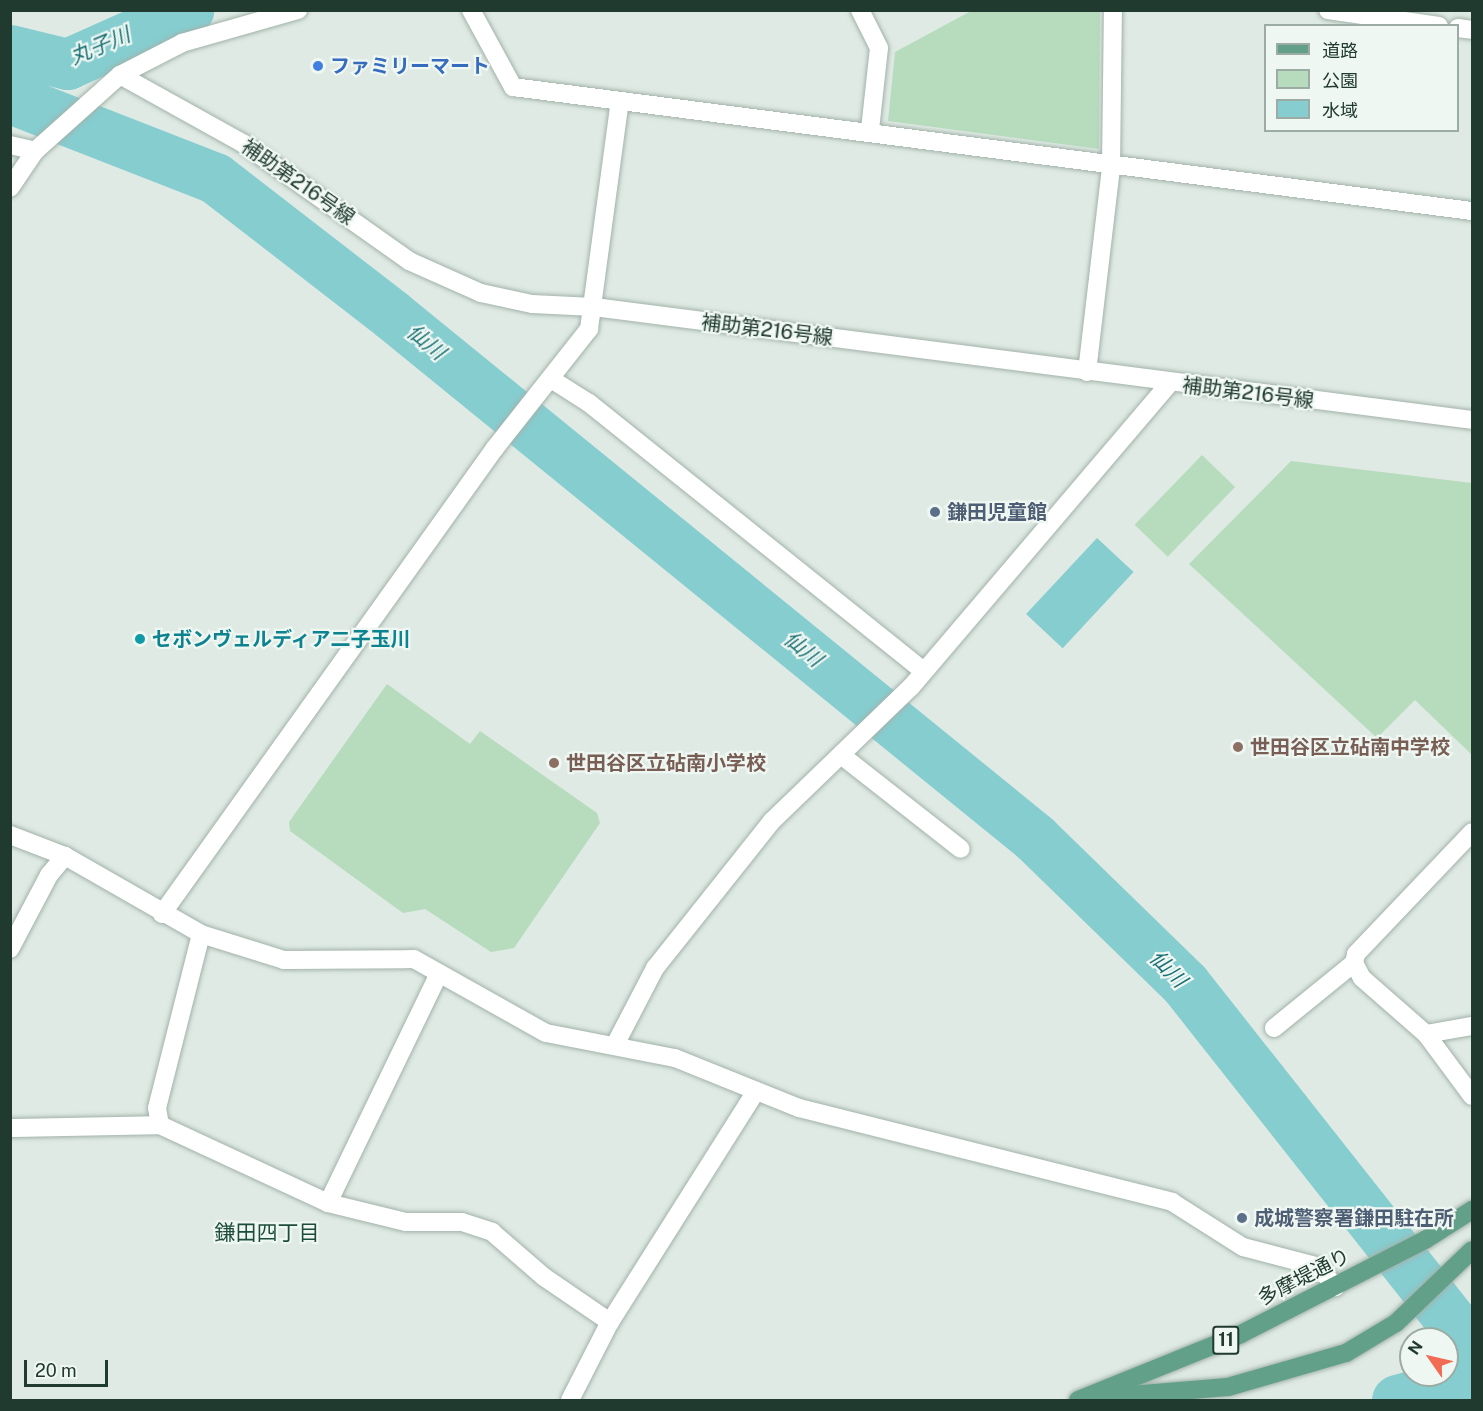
<!DOCTYPE html>
<meta charset="utf-8">
<style>
body{margin:0}
#map{position:relative;width:1483px;height:1411px;overflow:hidden;background:#dfeae4;font-family:"Public Sans","Noto Sans JP",sans-serif}
div>[style]{position:absolute}
.green>*{inset:0;background:#b7dcbd;transform-origin:0 0}
.water>*{inset:0;background:#86cdd0;transform-origin:0 0}
.stream>*{height:8px;margin:-4px;padding:0 4px;transform-origin:4px;border-radius:4px;background:#86cdd0}
.river>*{height:51px;margin:-25.5px;padding:0 25.5px;transform-origin:25.5px;border-radius:25.5px;background:#86cdd0}
.roads{filter:drop-shadow(0 0 2px #a2b2aa) drop-shadow(0 0 2px #a2b2aa)}
.minor>*{height:18px;margin:-9px;padding:0 9px;transform-origin:9px;border-radius:9px;background:#fff}
.major>*{height:18px;margin:-9px;padding:0 9px;transform-origin:9px;border-radius:9px;background:#63a08a}
.dots>*{width:16px;height:16px;translate:-50% -50%;box-sizing:border-box;border:3px solid #eff7f2;border-radius:50%}
span{translate:-50% -50%;white-space:nowrap;text-align:center;line-height:1.15;-webkit-text-stroke:4.5px #eff7f2;paint-order:stroke}
.shield-label span{padding:2px 4px;background:#eff7f2;border:2px solid;border-radius:4px;-webkit-text-stroke-width:0}
.shield-label{font-size:18px;color:#203a30;font-weight:700}
.shop-label{font-size:20px;color:#366cbe;font-weight:700}
.left{translate:0 -50%;text-align:left}
.street-label{font-size:20px;color:#203a30}
.service-label{font-size:20px;color:#4e5e75;font-weight:700}
.culture-label{font-size:20px;color:#0d838f;font-weight:700}
.education-label{font-size:20px;color:#785e54;font-weight:700}
.water-label{font-size:21px;color:#1a7076;font-style:italic}
.neighbourhood-label{font-size:21px;color:#1c4c3b}
.frame{position:absolute;inset:0;border:12px solid #203a30;pointer-events:none}
.legend{position:absolute;left:1264px;top:24px;width:195px;height:108px;box-sizing:border-box;background:#eff7f2;border:2px solid #9caba4;margin:0;padding:8px 10px;list-style:none;font-size:18px;color:#203a30}
.legend li{display:flex;align-items:center;gap:12px;height:30px}
.legend b{width:30px;border:2px solid #9caba4}
.north{position:absolute;left:1399px;top:1327px;width:60px;height:60px;box-sizing:border-box;background:#eff7f2;border:2px solid #9caba4;border-radius:50%;rotate:304deg;font-size:16px;font-weight:700;line-height:24px;text-align:center;color:#203a30}
.north::after{content:'';display:block;margin:auto;width:21px;height:27px;background:#f26b55;clip-path:polygon(50% 0,100% 100%,50% 72%,0 100%)}
.scale{position:absolute;left:24px;top:1360px;width:84px;height:27px;box-sizing:border-box;border:3px solid #203a30;border-top:0;padding-left:8px;font-size:18px;line-height:21px;white-space:nowrap;color:#203a30;-webkit-text-stroke:4px #eff7f2;paint-order:stroke}
</style>
<div id="map">
<div class="green">
<i style="clip-path:polygon(971px 11px,1100px 11px,1099px 149px,888px 121px,895px 52px)"></i>
<i style="left:1202px;top:455px;width:46px;height:97px;rotate:44deg"></i>
<i style="clip-path:polygon(1291px 461px,1472px 483px,1472px 755px,1415px 700px,1377px 738px,1189px 564px)"></i>
<i style="clip-path:polygon(387px 684px,470px 744px,480px 731px,597px 813px,600px 823px,514px 948px,491px 952px,425px 909px,403px 913px,290px 831px,289px 822px)"></i>
</div>
<div class="water">
<i style="left:1097px;top:538px;width:50px;height:104px;rotate:43deg"></i>
</div>
<div class="stream">
<i style="left:1421px;top:1284px;width:24px;rotate:-36deg"></i>
</div>
<div class="river">
<i style="left:10px;top:50px;width:59px;rotate:13.8deg"></i>
<i style="left:67px;top:64px;width:133px;rotate:-24.1deg"></i>
<i style="left:10px;top:98px;width:220px;rotate:21.3deg"></i>
<i style="left:215px;top:178px;width:224px;rotate:37.7deg"></i>
<i style="left:392px;top:315px;width:829px;rotate:39.12deg"></i>
<i style="left:1035px;top:838px;width:209px;rotate:44.2deg"></i>
<i style="left:1185px;top:984px;width:464px;rotate:51.7deg"></i>
<i style="left:1397px;top:1400px;width:78px;rotate:-14.9deg"></i>
</div>
<div class="roads">
<div class="minor">
<i style="left:471px;top:10px;width:88px;rotate:61.4deg"></i>
<i style="left:513px;top:87px;width:967px;rotate:7.37deg"></i>
<i style="left:860px;top:10px;width:42px;rotate:63.4deg"></i>
<i style="left:879px;top:48px;width:82px;rotate:96.3deg"></i>
<i style="left:1328px;top:10px;width:112px;rotate:8.2deg"></i>
<i style="left:1458px;top:28px;width:14px;rotate:8deg"></i>
<i style="left:120px;top:75px;width:142px;rotate:29.1deg"></i>
<i style="left:244px;top:144px;width:202px;rotate:35.3deg"></i>
<i style="left:409px;top:261px;width:79px;rotate:24deg"></i>
<i style="left:481px;top:293px;width:52px;rotate:12.2deg"></i>
<i style="left:532px;top:304px;width:62px;rotate:2.8deg"></i>
<i style="left:594px;top:307px;width:885px;rotate:7.33deg"></i>
<i style="left:10px;top:145px;width:26px;rotate:13deg"></i>
<i style="left:10px;top:188px;width:45px;rotate:-56deg"></i>
<i style="left:35px;top:151px;width:114px;rotate:-41.8deg"></i>
<i style="left:120px;top:75px;width:70px;rotate:-27.3deg"></i>
<i style="left:182px;top:43px;width:121px;rotate:-15.9deg"></i>
<i style="left:1087px;top:372px;width:206px;rotate:-83.3deg"></i>
<i style="left:1111px;top:167px;width:157px;rotate:-89.3deg"></i>
<i style="left:551px;top:379px;width:45px;rotate:32.3deg"></i>
<i style="left:589px;top:403px;width:427px;rotate:38.7deg"></i>
<i style="left:841px;top:755px;width:152px;rotate:38.1deg"></i>
<i style="left:10px;top:835px;width:59px;rotate:20.9deg"></i>
<i style="left:65px;top:856px;width:157px;rotate:29.8deg"></i>
<i style="left:201px;top:934px;width:87px;rotate:17.4deg"></i>
<i style="left:284px;top:960px;width:130px;rotate:-0.4deg"></i>
<i style="left:414px;top:959px;width:151px;rotate:29.3deg"></i>
<i style="left:546px;top:1033px;width:131px;rotate:11deg"></i>
<i style="left:675px;top:1058px;width:134px;rotate:22deg"></i>
<i style="left:799px;top:1108px;width:385px;rotate:14.1deg"></i>
<i style="left:1172px;top:1202px;width:84px;rotate:32.4deg"></i>
<i style="left:1243px;top:1247px;width:79px;rotate:14.7deg"></i>
<i style="left:1319px;top:1267px;width:26px;rotate:51deg"></i>
<i style="left:162px;top:914px;width:573px;rotate:-54.45deg"></i>
<i style="left:495px;top:448px;width:152px;rotate:-51.7deg"></i>
<i style="left:589px;top:329px;width:230px;rotate:-82.3deg"></i>
<i style="left:10px;top:949px;width:84px;rotate:-62.2deg"></i>
<i style="left:49px;top:875px;width:25px;rotate:-50deg"></i>
<i style="left:1354px;top:963px;width:17px;rotate:62deg"></i>
<i style="left:1362px;top:978px;width:85px;rotate:41.2deg"></i>
<i style="left:1426px;top:1034px;width:77px;rotate:53.4deg"></i>
<i style="left:1274px;top:1028px;width:103px;rotate:-39.1deg"></i>
<i style="left:1354px;top:963px;width:9px;rotate:-77deg"></i>
<i style="left:1356px;top:954px;width:168px;rotate:-46.4deg"></i>
<i style="left:1426px;top:1034px;width:47px;rotate:-9.9deg"></i>
<i style="left:616px;top:1043px;width:85px;rotate:-62.5deg"></i>
<i style="left:655px;top:968px;width:188px;rotate:-51.5deg"></i>
<i style="left:772px;top:821px;width:193px;rotate:-44deg"></i>
<i style="left:911px;top:687px;width:398px;rotate:-49.6deg"></i>
<i style="left:160px;top:1125px;width:17px;rotate:-100deg"></i>
<i style="left:157px;top:1108px;width:179px;rotate:-75.8deg"></i>
<i style="left:10px;top:1128px;width:150px;rotate:-1.1deg"></i>
<i style="left:160px;top:1125px;width:185px;rotate:24.9deg"></i>
<i style="left:328px;top:1203px;width:80px;rotate:13.7deg"></i>
<i style="left:406px;top:1222px;width:56px"></i>
<i style="left:462px;top:1222px;width:32px;rotate:18deg"></i>
<i style="left:492px;top:1232px;width:69px;rotate:40.9deg"></i>
<i style="left:544px;top:1277px;width:80px;rotate:34.3deg"></i>
<i style="left:328px;top:1203px;width:255px;rotate:-64.2deg"></i>
<i style="left:570px;top:1400px;width:88px;rotate:-62.9deg"></i>
<i style="left:610px;top:1322px;width:273px;rotate:-57.7deg"></i>
</div>
<div class="major">
<i style="left:1094px;top:1398px;width:134px;rotate:-4.7deg"></i>
<i style="left:1228px;top:1387px;width:123px;rotate:-16.1deg"></i>
<i style="left:1346px;top:1353px;width:58px;rotate:-31deg"></i>
<i style="left:1396px;top:1323px;width:105px;rotate:-43.8deg"></i>
<i style="left:1078px;top:1400px;width:176px;rotate:-22deg"></i>
<i style="left:1241px;top:1334px;width:207px;rotate:-27.1deg"></i>
<i style="left:1425px;top:1240px;width:56px;rotate:-32.6deg"></i>
</div>
</div>
<div class="dots">
<i style="left:318px;top:66px;background:#3f7fe0"></i>
<i style="left:935px;top:512px;background:#5c6f8a"></i>
<i style="left:140px;top:639px;background:#0f9aa8"></i>
<i style="left:1238px;top:747px;background:#8d6e63"></i>
<i style="left:554px;top:763px;background:#8d6e63"></i>
<i style="left:1242px;top:1218px;background:#5c6f8a"></i>
</div>
<div class="shield-label">
<span style="left:1226px;top:1340px">11</span>
</div>
<div class="shop-label">
<span class="left" style="left:330px;top:66px">ファミリーマート</span>
</div>
<div class="street-label">
<span style="left:298px;top:182px;rotate:35deg">補助第216号線</span>
<span style="left:767px;top:330px;rotate:7deg">補助第216号線</span>
<span style="left:1248px;top:393px;rotate:7deg">補助第216号線</span>
<span style="left:1304px;top:1277px;rotate:-27deg">多摩堤通り</span>
</div>
<div class="service-label">
<span class="left" style="left:947px;top:512px">鎌田児童館</span>
<span class="left" style="left:1254px;top:1218px">成城警察署鎌田駐在所</span>
</div>
<div class="culture-label">
<span class="left" style="left:152px;top:639px">セボンヴェルディア二子玉川</span>
</div>
<div class="education-label">
<span class="left" style="left:1250px;top:747px">世田谷区立砧南中学校</span>
<span class="left" style="left:566px;top:763px">世田谷区立砧南小学校</span>
</div>
<div class="water-label">
<span style="left:100px;top:46px;rotate:-23deg">丸子川</span>
<span style="left:426px;top:342px;rotate:39deg">仙川</span>
<span style="left:803px;top:649px;rotate:39deg">仙川</span>
<span style="left:1168px;top:969px;rotate:45deg">仙川</span>
</div>
<div class="neighbourhood-label">
<span style="left:267px;top:1233px">鎌田四丁目</span>
</div>
<div class="frame"></div>
<ul class="legend">
<li><b style="height:8px;background:#63a08a"></b>道路</li>
<li><b style="height:16px;background:#b7dcbd"></b>公園</li>
<li><b style="height:16px;background:#86cdd0"></b>水域</li>
</ul>
<div class="north">N</div>
<div class="scale">20 m</div>
</div>
